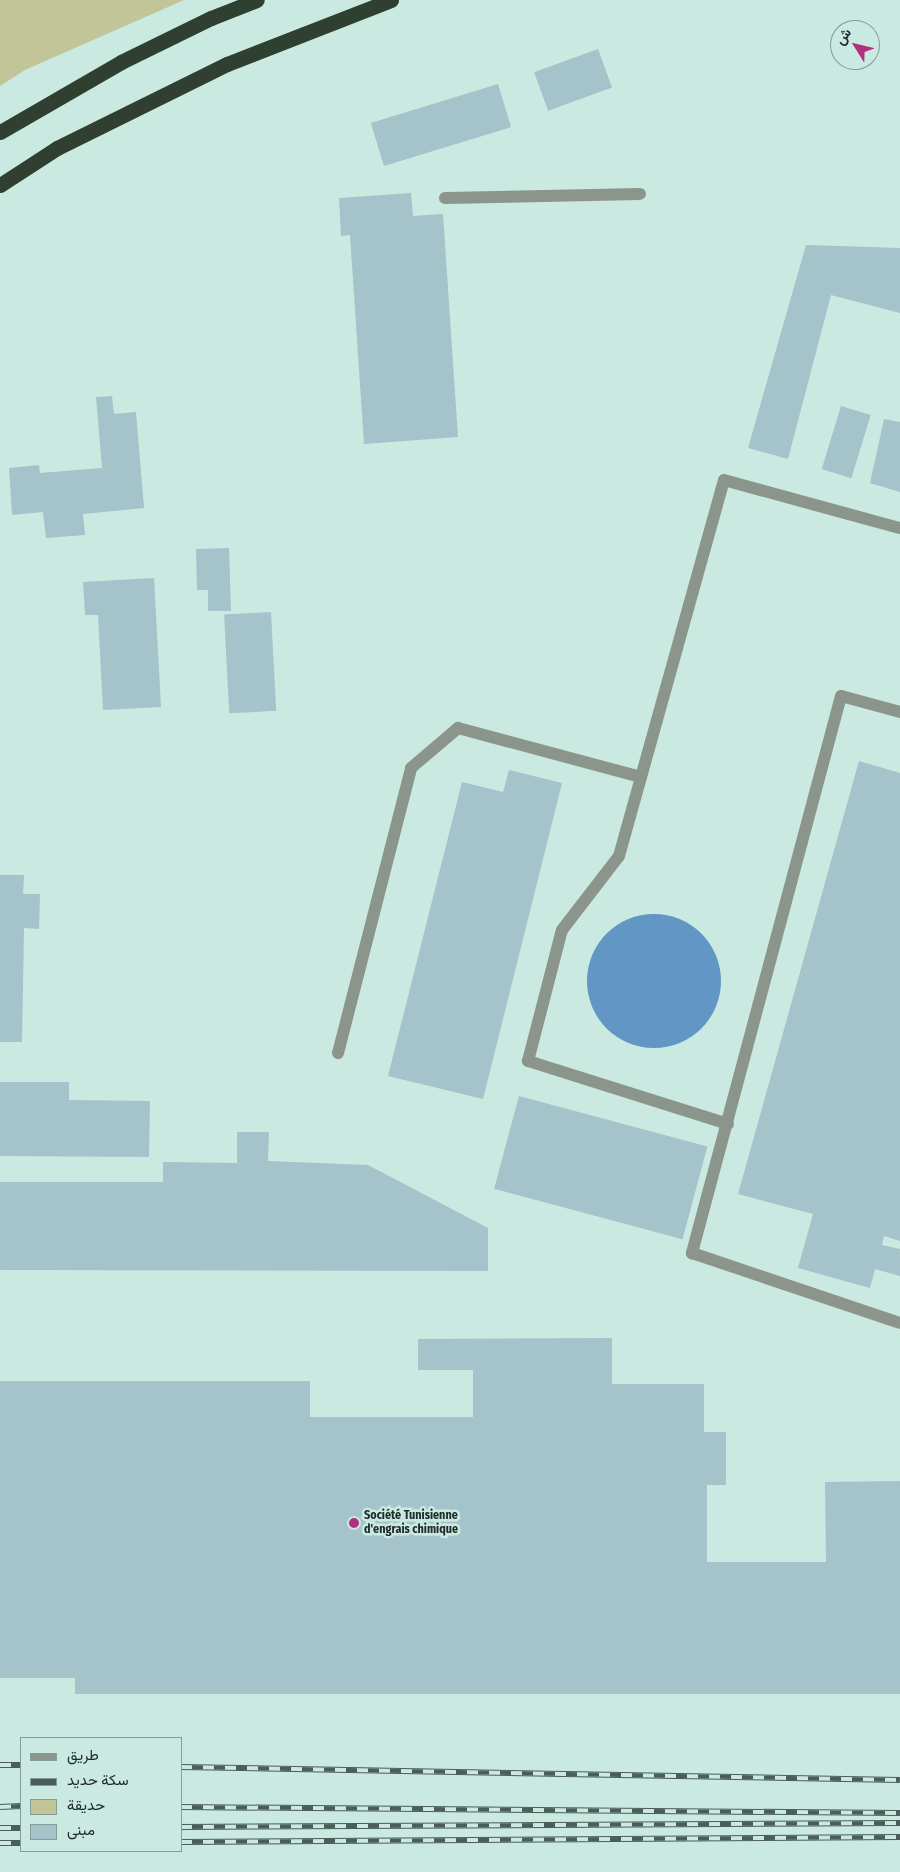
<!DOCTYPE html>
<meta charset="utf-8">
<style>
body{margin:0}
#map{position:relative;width:900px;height:1872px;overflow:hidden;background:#c9e9e1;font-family:"Fira Sans Condensed",Vazirmatn,sans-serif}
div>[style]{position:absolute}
.green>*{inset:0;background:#c2c597}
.water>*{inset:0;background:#6196c5}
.round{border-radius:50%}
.building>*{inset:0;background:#a4c3ca;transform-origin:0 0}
.minor>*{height:12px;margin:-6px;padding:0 6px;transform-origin:6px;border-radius:6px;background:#8c958c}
.highway>*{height:15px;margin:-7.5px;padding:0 7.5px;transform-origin:7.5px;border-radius:7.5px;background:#304030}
.rail>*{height:5.5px;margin-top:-2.75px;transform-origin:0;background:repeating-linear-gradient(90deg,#c9e9e1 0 11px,#4b5d58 0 22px);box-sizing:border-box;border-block:1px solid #4b5d58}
.dots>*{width:14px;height:14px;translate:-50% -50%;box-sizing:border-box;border:2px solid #c9e9e1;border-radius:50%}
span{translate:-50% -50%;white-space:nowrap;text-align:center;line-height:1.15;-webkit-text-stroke:5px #c9e9e1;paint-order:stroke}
.poi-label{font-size:12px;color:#202c29;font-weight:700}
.left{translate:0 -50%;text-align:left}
.legend{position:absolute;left:20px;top:1737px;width:162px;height:115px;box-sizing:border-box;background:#c9e9e1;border:1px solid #859d97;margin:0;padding:6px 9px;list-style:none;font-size:15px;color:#202c29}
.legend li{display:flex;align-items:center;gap:10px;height:25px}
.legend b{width:25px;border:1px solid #859d97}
.north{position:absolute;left:830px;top:20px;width:50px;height:50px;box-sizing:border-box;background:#c9e9e1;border:1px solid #859d97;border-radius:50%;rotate:306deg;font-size:14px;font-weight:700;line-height:20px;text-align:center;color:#202c29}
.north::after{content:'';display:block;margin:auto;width:18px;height:22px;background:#b1317e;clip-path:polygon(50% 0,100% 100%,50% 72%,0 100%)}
</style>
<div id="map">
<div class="green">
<i style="clip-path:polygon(0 0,184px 0,25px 70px,0 86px)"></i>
</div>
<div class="water">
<i class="round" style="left:587px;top:914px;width:134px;height:134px"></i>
</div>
<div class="building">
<i style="left:598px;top:49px;width:41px;height:68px;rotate:70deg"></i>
<i style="left:498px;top:84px;width:45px;height:133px;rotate:73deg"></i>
<i style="clip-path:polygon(411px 193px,413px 216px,443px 214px,458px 437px,364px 444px,350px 235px,341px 236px,339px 198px)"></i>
<i style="clip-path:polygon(806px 245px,900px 248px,900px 313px,831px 295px,788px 459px,748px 448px)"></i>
<i style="clip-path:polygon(112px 396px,114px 414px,136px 412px,144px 508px,83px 514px,85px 535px,46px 538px,43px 512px,12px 515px,9px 468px,39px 465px,40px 473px,102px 468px,96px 397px)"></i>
<i style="left:841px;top:406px;width:31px;height:66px;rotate:17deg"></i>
<i style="clip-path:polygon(884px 419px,900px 422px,900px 492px,870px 483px)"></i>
<i style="clip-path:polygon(229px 548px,231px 611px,208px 611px,208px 590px,197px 590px,196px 549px)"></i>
<i style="clip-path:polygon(154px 578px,161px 707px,103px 710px,98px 615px,85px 615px,83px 582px)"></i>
<i style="left:271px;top:612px;width:99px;height:47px;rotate:87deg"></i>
<i style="clip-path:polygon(859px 761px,900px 773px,900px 1241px,884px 1236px,882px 1245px,900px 1249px,900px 1276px,875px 1269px,870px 1288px,798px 1268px,813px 1214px,738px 1194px)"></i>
<i style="clip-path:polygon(509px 770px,562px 783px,483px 1099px,388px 1076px,462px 782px,503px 792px)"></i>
<i style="clip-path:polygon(0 875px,24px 875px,23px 894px,40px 894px,39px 929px,24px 928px,22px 1042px,0 1042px)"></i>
<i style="clip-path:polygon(0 1082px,69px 1082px,69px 1100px,150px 1101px,149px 1157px,0 1156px)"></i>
<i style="left:519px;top:1096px;width:195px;height:96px;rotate:15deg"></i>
<i style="clip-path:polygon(237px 1132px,269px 1132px,268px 1161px,368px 1165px,488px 1228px,488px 1271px,0 1270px,0 1182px,163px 1182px,163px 1162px,237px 1163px)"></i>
<i style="clip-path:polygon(612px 1338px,612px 1384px,704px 1384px,704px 1432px,726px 1432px,726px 1485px,707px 1485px,707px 1562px,826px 1562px,825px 1482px,900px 1481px,900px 1694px,75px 1694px,75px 1678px,0 1678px,0 1381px,310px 1381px,310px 1417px,473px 1417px,473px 1370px,418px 1370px,418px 1339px)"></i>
</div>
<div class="minor">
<i style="left:445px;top:198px;width:195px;rotate:-1.2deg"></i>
<i style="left:900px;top:712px;width:61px;rotate:-164.8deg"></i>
<i style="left:841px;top:696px;width:577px;rotate:104.98deg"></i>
<i style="left:692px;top:1253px;width:219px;rotate:18.6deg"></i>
<i style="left:338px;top:1053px;width:294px;rotate:-75.6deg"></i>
<i style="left:411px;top:768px;width:62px;rotate:-40.4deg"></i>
<i style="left:458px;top:728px;width:189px;rotate:15deg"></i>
<i style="left:728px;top:1124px;width:210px;rotate:-162.5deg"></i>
<i style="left:528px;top:1061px;width:135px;rotate:-75.5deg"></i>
<i style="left:562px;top:930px;width:93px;rotate:-52.4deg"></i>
<i style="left:619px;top:856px;width:390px;rotate:-74.4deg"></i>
<i style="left:724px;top:480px;width:182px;rotate:15.3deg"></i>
</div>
<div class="highway">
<i style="left:0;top:132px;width:140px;rotate:-30deg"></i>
<i style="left:121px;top:62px;width:100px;rotate:-26.1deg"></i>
<i style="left:211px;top:18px;width:49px;rotate:-21.4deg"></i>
<i style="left:0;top:185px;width:68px;rotate:-33deg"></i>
<i style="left:57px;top:148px;width:190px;rotate:-26.3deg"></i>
<i style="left:227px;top:64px;width:176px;rotate:-21.3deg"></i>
</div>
<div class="rail">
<i style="left:0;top:1765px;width:21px"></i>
<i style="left:181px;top:1767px;width:719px;rotate:1.04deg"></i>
<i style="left:0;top:1807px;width:21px;rotate:-3deg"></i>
<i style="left:181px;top:1807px;width:719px;rotate:0.48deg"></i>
<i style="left:181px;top:1827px;width:719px;rotate:-0.32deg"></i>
<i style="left:0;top:1828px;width:21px"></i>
<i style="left:181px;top:1842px;width:719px;rotate:-0.4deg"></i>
<i style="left:0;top:1843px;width:21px"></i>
</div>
<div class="dots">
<i style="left:354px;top:1523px;background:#b1317e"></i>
</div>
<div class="poi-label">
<span class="left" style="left:364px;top:1523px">Société Tunisienne<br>d'engrais chimique</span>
</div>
<ul class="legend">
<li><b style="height:6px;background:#8c958c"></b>طريق</li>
<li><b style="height:6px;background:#4b5d58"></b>سكة حديد</li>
<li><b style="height:14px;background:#c2c597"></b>حديقة</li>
<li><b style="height:14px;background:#a4c3ca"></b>مبنى</li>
</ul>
<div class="north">ش</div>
</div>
